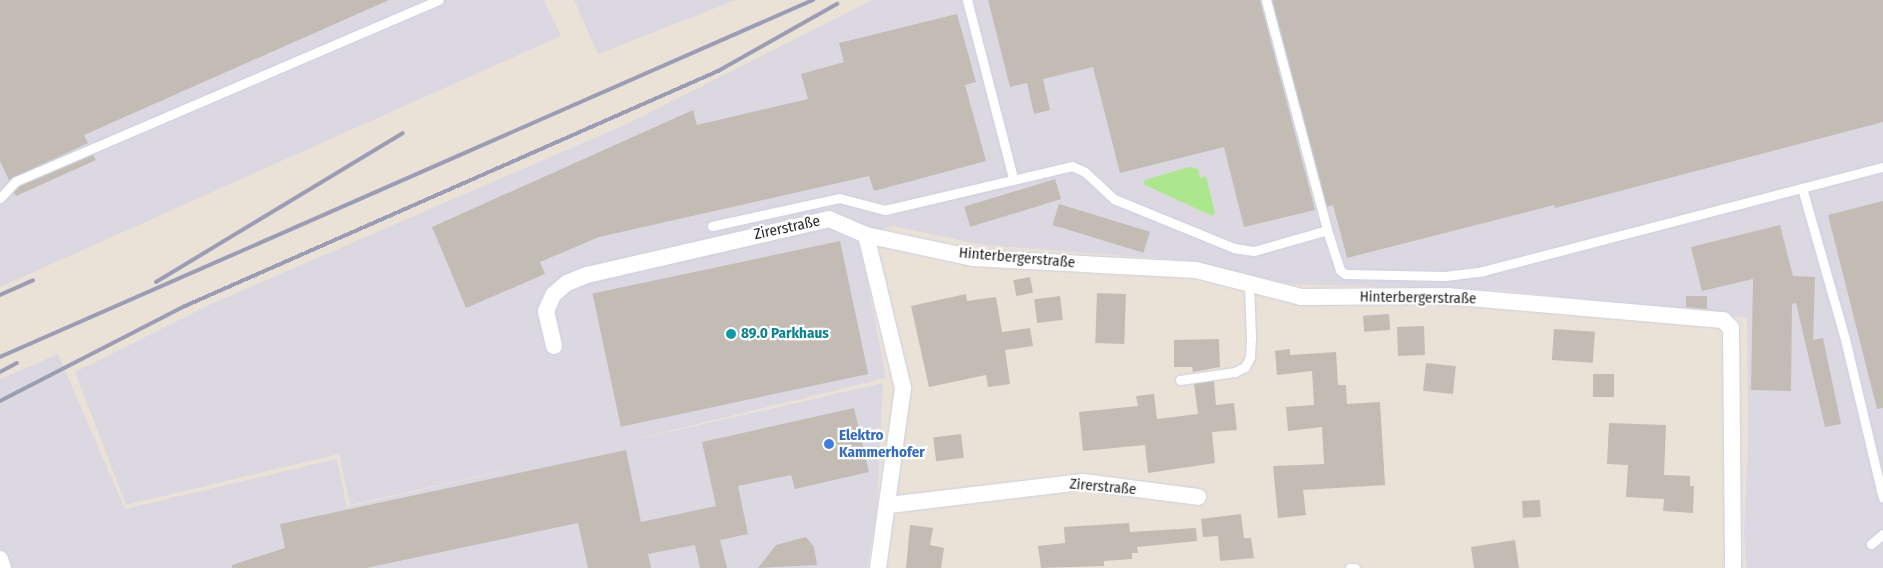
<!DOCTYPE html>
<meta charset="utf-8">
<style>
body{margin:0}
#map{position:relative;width:1883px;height:568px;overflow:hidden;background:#ebe2d7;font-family:"Fira Sans Condensed",sans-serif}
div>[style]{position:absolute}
.industrial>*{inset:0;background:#dbd8e2}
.green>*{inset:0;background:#ace78e}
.building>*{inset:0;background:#c2bcb4;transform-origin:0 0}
.roads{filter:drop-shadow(0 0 1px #ccd0e2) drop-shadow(0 0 1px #ccd0e2)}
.lane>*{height:9px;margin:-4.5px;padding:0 4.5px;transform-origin:4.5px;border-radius:4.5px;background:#fff}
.street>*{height:16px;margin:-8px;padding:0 8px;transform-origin:8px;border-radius:8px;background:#fff}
.rail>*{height:4px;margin:-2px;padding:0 2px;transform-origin:2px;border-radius:2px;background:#9a9db3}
.dots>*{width:14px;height:14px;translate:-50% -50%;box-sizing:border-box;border:2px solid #fff;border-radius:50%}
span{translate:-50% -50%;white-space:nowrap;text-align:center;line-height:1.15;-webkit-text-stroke:4.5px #fff;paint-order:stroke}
.street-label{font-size:15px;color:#272727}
.culture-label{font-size:15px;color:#0d838f;font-weight:700}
.left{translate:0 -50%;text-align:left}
.shop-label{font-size:15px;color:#366cbe;font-weight:700}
</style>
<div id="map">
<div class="industrial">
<i style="clip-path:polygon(0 0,544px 0,561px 36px,0 287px)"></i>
<i style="clip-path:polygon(574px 0,736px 0,598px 54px)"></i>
<i style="clip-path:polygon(872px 0,1883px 0,1883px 568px,1746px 568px,1744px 531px,1748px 443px,1747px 318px,1500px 290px,1289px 284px,1184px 260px,982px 245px,892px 226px,870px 234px,861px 247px,886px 378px,612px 445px,883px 383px,877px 508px,867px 568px,0 568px,0 379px,58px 354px,125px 509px,337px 459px,347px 507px,552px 460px,350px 505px,339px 454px,126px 505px,75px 372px,213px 303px,629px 123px)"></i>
</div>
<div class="green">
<i style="clip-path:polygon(1189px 167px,1198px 169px,1200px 178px,1206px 176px,1215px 213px,1212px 216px,1143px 184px,1145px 180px)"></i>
</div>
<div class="building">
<i style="clip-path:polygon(0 0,389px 0,84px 135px,88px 143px,9px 180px,0 161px)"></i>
<i style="clip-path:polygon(988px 0,1260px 0,1315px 210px,1244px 227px,1224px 147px,1120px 173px,1093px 67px,1043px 79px,1050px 110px,1034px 114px,1027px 83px,1010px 87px)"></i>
<i style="clip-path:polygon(1272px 0,1883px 0,1883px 122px,1555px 208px,1554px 205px,1347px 258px,1333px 205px,1327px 207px)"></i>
<i style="clip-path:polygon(957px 14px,976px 82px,965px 85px,986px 161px,874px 191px,869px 176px,599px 237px,540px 262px,545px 274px,466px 308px,432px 227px,693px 110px,697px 125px,808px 99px,801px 74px,844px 62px,839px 43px)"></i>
<i style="clip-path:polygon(93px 155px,96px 160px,16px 196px,14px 192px,20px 186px)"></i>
<i style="left:1055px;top:179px;width:21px;height:95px;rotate:73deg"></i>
<i style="clip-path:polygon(1883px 201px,1883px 408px,1877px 409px,1828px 215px)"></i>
<i style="left:1059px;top:204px;width:95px;height:22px;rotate:17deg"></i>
<i style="clip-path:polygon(1780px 225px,1793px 276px,1815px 277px,1813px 340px,1823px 338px,1841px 424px,1825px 427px,1796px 303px,1792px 304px,1791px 391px,1751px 390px,1753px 279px,1702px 291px,1691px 247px)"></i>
<i style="left:840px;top:241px;width:136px;height:253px;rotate:78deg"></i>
<i style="left:1030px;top:277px;width:16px;height:17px;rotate:79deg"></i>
<i style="left:1097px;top:293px;width:29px;height:50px;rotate:2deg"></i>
<i style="clip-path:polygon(966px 294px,967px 301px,996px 297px,1002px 332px,1030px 328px,1033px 346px,1005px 350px,1010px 384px,988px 387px,986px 375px,929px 387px,911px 306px)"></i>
<i style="left:1060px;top:296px;width:24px;height:26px;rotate:83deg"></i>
<i style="clip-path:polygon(1686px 296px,1707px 296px,1707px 309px,1686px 307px)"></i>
<i style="left:1389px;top:314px;width:16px;height:26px;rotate:86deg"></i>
<i style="left:1424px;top:326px;width:29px;height:27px;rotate:88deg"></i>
<i style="left:1554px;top:329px;width:41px;height:31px;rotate:4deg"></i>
<i style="clip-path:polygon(1219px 339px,1220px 367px,1193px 372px,1192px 367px,1174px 367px,1174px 340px)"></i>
<i style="clip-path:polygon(1290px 349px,1290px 355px,1336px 352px,1338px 385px,1346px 385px,1347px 404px,1380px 402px,1385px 485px,1303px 490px,1306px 515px,1278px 518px,1273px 466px,1324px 464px,1322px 427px,1288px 431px,1286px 407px,1314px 405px,1312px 371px,1277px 375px,1275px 351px)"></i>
<i style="left:1426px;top:363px;width:30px;height:28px;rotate:6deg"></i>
<i style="left:1593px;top:374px;width:21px;height:23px"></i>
<i style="clip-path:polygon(1214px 381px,1216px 405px,1234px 403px,1237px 430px,1212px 432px,1215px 463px,1148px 473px,1145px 445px,1083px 451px,1079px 412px,1138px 406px,1136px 396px,1154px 394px,1157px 419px,1198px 414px,1194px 384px)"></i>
<i style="clip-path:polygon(854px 408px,869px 472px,795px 489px,791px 475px,738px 486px,748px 534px,720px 540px,727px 568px,700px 568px,695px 545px,648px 554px,651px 568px,588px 568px,578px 523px,366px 568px,232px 568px,232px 565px,285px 548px,280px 524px,626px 450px,641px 522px,716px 506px,702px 442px)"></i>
<i style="clip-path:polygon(1609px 423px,1666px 425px,1664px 475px,1690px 476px,1690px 486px,1694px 486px,1693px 513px,1663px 511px,1664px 499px,1626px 497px,1628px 465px,1607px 464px)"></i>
<i style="left:961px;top:434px;width:24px;height:28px;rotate:83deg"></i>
<i style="left:1540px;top:500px;width:17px;height:18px;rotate:87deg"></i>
<i style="clip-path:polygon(1241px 514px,1244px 538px,1251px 538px,1254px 558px,1220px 561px,1218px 536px,1203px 537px,1201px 519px)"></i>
<i style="clip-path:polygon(1129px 523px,1130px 532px,1196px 528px,1197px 541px,1137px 547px,1138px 553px,1132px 553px,1132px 559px,1104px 561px,1104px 566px,1041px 568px,1038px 546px,1065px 543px,1064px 527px)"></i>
<i style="clip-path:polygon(910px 525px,933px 528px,930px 545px,944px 548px,941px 568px,906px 568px)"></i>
<i style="clip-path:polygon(806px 537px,814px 547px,817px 565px,758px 568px,776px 545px)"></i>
<i style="clip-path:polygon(1515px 540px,1519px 568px,1474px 568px,1471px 547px)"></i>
</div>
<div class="roads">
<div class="lane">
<i style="left:967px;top:0;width:184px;rotate:75.5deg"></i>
<i style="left:1266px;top:0;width:238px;rotate:75.1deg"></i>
<i style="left:1327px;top:230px;width:42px;rotate:72deg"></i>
<i style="left:1340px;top:270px;width:6px;rotate:39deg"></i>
<i style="left:1345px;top:274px;width:100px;rotate:1.1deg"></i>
<i style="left:1445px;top:276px;width:38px;rotate:-7deg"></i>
<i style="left:1483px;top:271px;width:413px;rotate:-14.6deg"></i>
<i style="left:1802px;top:188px;width:157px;rotate:74.1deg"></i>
<i style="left:1845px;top:339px;width:163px;rotate:76.6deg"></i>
<i style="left:0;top:198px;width:23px;rotate:-47deg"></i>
<i style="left:16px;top:181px;width:460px;rotate:-23.2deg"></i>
<i style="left:712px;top:226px;width:130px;rotate:-12.4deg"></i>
<i style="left:839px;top:198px;width:48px;rotate:14.6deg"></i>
<i style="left:885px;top:210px;width:192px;rotate:-13.2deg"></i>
<i style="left:1072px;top:166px;width:14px;rotate:25deg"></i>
<i style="left:1085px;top:172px;width:40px;rotate:43deg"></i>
<i style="left:1114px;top:199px;width:130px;rotate:22.2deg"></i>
<i style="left:1234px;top:248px;width:20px;rotate:9deg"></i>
<i style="left:1254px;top:251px;width:76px;rotate:-16deg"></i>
<i style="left:1180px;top:380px;width:56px;rotate:-8.3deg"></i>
<i style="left:1235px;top:372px;width:11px;rotate:-27deg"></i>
<i style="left:1245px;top:367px;width:11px;rotate:-63deg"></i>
<i style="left:1250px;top:357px;width:20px;rotate:-87deg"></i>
<i style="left:1251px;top:337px;width:53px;rotate:-92.2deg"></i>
<i style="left:1871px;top:544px;width:16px;rotate:-40deg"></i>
<i style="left:1350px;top:568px;width:5px"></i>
</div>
<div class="street">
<i style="left:866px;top:235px;width:157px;rotate:76.4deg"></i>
<i style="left:903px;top:388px;width:182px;rotate:97.9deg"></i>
<i style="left:554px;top:346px;width:36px;rotate:-103deg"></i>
<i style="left:546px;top:311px;width:17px;rotate:-66deg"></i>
<i style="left:553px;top:295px;width:18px;rotate:-41deg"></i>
<i style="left:567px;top:283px;width:22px;rotate:-22deg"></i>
<i style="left:587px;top:275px;width:248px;rotate:-13deg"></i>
<i style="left:829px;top:219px;width:40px;rotate:23.4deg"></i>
<i style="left:866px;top:235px;width:109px;rotate:12.1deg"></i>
<i style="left:973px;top:258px;width:223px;rotate:3.1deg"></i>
<i style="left:1196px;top:270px;width:108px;rotate:14.4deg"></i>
<i style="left:1301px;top:297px;width:146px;rotate:-0.4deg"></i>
<i style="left:1447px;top:296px;width:277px;rotate:5deg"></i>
<i style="left:1723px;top:320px;width:11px;rotate:45deg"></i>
<i style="left:1731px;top:328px;width:240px;rotate:89.5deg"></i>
<i style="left:889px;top:505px;width:195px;rotate:-6.8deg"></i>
<i style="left:1083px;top:482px;width:116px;rotate:7.4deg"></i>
<i style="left:0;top:559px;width:9px;rotate:72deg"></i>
</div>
</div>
<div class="rail">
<i style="left:156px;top:282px;width:288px;rotate:-31.1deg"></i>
<i style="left:0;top:295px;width:36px;rotate:-24deg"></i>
<i style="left:0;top:357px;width:888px;rotate:-23.71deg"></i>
<i style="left:0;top:372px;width:19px;rotate:-28deg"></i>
<i style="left:0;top:401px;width:208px;rotate:-27.2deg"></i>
<i style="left:185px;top:306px;width:583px;rotate:-23.79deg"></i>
<i style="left:718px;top:71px;width:137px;rotate:-29.4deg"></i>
</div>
<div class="dots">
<i style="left:731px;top:334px;background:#0f9aa8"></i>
<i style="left:829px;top:444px;background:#3f7fe0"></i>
</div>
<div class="street-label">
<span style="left:787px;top:228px;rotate:-12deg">Zirerstraße</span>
<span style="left:1017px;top:258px;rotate:5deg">Hinterbergerstraße</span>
<span style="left:1418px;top:298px;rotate:1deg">Hinterbergerstraße</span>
<span style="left:1103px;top:487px;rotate:5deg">Zirerstraße</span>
</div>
<div class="culture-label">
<span class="left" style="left:741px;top:334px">89.0 Parkhaus</span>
</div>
<div class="shop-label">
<span class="left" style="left:839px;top:444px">Elektro<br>Kammerhofer</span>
</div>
</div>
